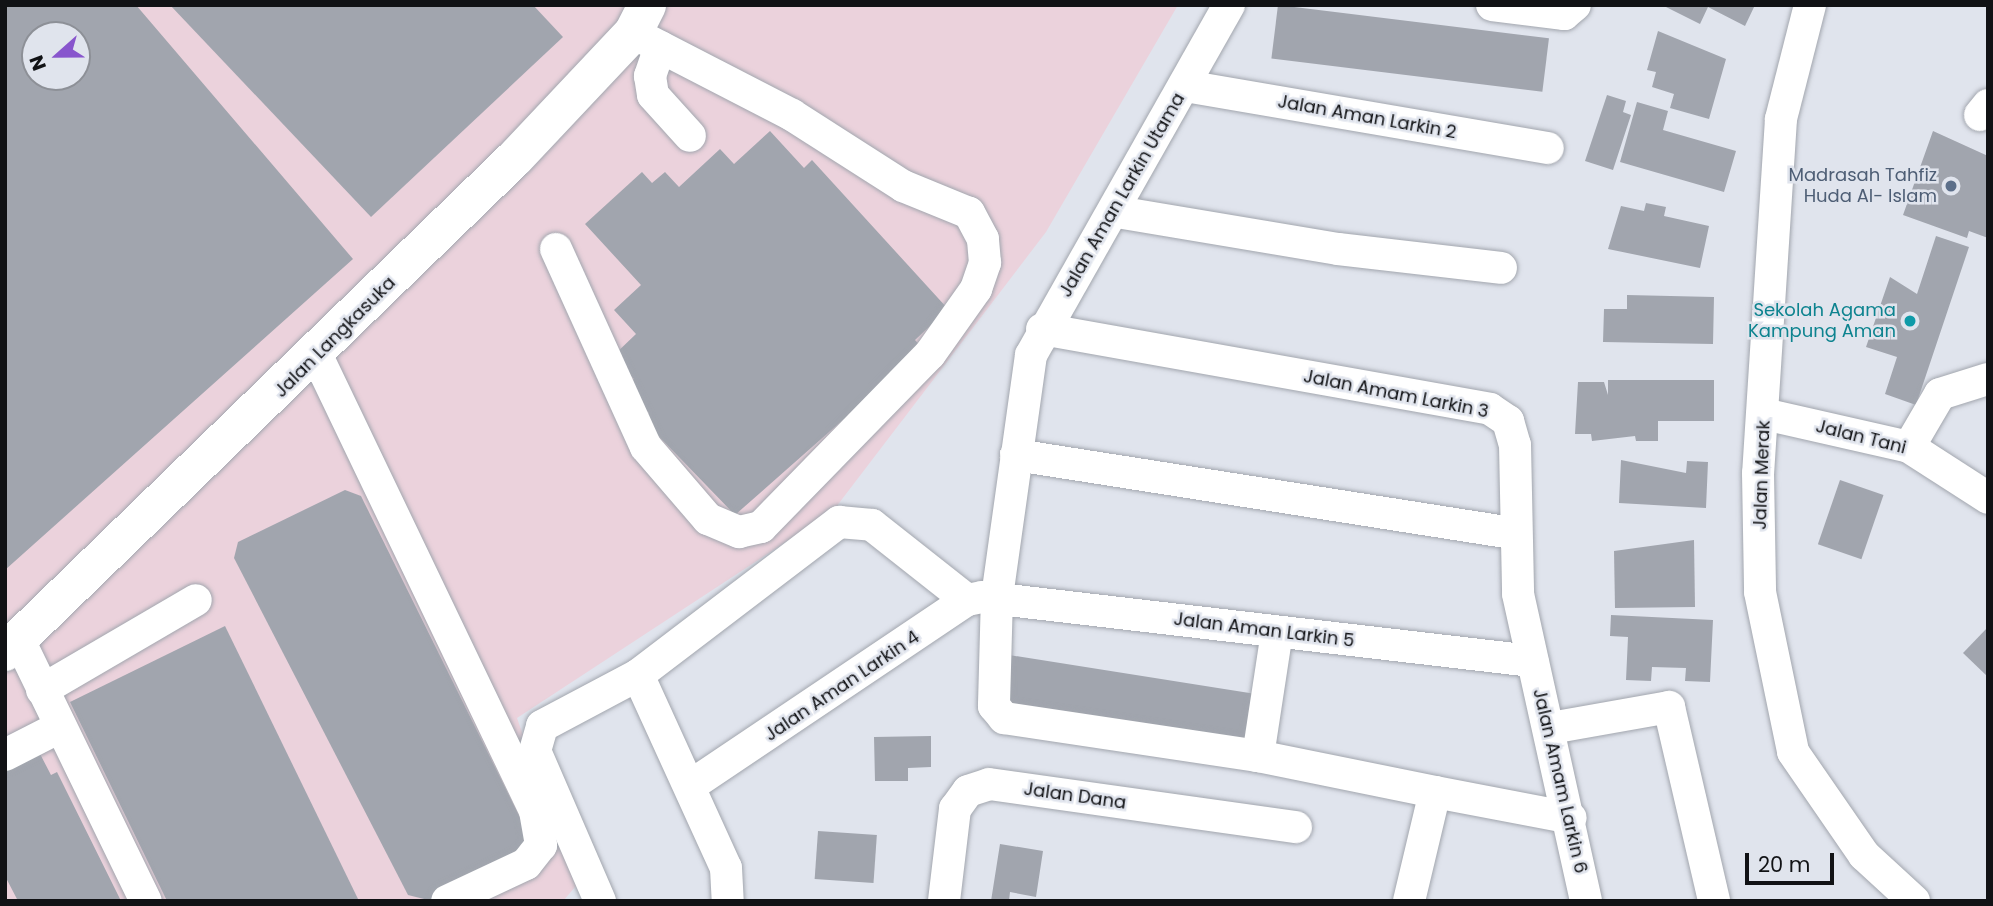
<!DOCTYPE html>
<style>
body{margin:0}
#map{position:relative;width:1993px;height:906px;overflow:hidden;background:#e0e4ed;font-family:Poppins,sans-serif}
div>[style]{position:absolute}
.industrial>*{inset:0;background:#ebd2dc}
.building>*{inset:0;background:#a1a5ae;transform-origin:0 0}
.roads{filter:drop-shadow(0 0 2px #a2a6ae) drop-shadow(0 0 2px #a2a6ae)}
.minor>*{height:32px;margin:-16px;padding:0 16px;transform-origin:16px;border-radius:16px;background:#fff}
.major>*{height:38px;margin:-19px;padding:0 19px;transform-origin:19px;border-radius:19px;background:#fff}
.dots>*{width:19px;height:19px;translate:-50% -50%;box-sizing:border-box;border:4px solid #e0e4ed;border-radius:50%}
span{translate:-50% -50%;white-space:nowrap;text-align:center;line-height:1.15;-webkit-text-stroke:5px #e0e4ed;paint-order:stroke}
.street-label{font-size:18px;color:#111215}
.service-label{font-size:18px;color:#4e5e75}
.right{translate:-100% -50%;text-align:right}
.culture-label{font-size:18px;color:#0d838f}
.frame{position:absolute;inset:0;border:7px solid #111215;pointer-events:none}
.north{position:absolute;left:21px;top:21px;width:70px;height:70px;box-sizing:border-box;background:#e0e4ed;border:2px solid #8d9097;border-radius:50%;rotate:249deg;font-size:19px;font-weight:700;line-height:28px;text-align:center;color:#111215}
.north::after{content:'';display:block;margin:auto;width:24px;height:32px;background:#8855cd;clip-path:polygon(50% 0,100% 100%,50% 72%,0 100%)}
.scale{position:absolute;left:1745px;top:853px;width:89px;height:32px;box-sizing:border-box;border:4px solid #111215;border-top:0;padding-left:9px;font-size:21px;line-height:24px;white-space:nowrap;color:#111215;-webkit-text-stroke:5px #e0e4ed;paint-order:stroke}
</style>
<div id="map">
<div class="industrial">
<i style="clip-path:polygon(evenodd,5px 5px,1178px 5px,1046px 232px,833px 511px,517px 718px,576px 886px,563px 901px,5px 901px,5px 5px,35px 35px,77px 35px,77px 77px,35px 77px,35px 35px)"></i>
</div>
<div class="building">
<i style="clip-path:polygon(evenodd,5px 5px,136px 5px,353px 259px,5px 570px,5px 5px,35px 35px,77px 35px,77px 77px,35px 77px,35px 35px)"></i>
<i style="clip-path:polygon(170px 5px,533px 5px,563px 37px,371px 217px)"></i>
<i style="left:1278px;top:5px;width:273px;height:54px;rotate:7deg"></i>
<i style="clip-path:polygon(1662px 5px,1755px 5px,1745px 26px,1708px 7px,1700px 24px)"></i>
<i style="clip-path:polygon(1658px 31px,1726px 59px,1709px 119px,1670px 108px,1674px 94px,1652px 87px,1656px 72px,1647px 70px)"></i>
<i style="clip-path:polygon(1607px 95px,1626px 101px,1623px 112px,1631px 115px,1613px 170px,1585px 161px)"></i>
<i style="clip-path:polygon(1637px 102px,1668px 111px,1663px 130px,1736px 151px,1724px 192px,1620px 162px)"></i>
<i style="clip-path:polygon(770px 131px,804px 168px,812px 160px,948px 309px,915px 340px,923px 349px,735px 515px,646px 423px,649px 413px,625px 387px,634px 379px,613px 356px,636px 334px,614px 310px,641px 285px,585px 224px,642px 172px,652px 183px,665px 172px,679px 187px,720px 149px,734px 164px)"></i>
<i style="clip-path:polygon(1933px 131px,1988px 156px,1988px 238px,1969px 231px,1967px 238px,1903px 215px)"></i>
<i style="clip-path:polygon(1646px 203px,1666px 207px,1664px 216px,1709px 226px,1700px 268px,1608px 249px,1621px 206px,1644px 211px)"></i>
<i style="clip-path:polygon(1936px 236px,1969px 247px,1916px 405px,1885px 394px,1897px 357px,1866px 347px,1890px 277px,1917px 294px)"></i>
<i style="clip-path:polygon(1627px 295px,1714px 297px,1713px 344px,1603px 342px,1604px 309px,1627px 309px)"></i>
<i style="clip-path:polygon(1608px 380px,1714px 380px,1714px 421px,1658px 421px,1658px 441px,1636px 441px,1635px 436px,1592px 441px,1591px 434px,1575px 434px,1578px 382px,1604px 382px,1608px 395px)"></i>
<i style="clip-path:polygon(1621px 460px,1686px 473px,1687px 461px,1708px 462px,1706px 508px,1619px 503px)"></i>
<i style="left:1840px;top:480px;width:46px;height:68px;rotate:19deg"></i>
<i style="clip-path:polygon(345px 490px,361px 496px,532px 842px,432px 901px,408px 895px,234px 558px,238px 542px)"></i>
<i style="clip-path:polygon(1694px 540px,1695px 607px,1615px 608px,1614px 551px)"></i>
<i style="clip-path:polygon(1611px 615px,1713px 620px,1710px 682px,1685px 681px,1686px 668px,1652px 667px,1651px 681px,1626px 680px,1628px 637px,1610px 636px)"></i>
<i style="clip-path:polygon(225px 626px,359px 901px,167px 901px,70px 702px)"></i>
<i style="clip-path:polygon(1988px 627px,1988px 677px,1963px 653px)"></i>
<i style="left:1009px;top:655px;width:253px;height:49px;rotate:9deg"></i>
<i style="clip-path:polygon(931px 736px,931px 767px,908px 768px,908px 781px,875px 781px,874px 737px)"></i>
<i style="clip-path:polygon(38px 750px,51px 775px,57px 772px,121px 901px,18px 901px,5px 876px,5px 767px)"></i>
<i style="left:818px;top:831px;width:59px;height:48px;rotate:4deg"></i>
<i style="clip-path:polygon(1000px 844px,1043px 851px,1036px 897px,1010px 892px,1009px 901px,991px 901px)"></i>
</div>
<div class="roads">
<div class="minor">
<i style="left:1229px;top:5px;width:402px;rotate:119.5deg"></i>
<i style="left:1031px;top:355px;width:243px;rotate:98deg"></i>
<i style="left:997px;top:596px;width:110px;rotate:91.6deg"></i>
<i style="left:994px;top:706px;width:16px;rotate:50deg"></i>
<i style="left:1004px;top:718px;width:257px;rotate:8.5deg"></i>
<i style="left:1258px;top:756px;width:181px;rotate:11.5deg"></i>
<i style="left:1492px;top:5px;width:73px;rotate:7.1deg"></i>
<i style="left:1564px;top:14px;width:14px;rotate:-39deg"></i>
<i style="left:1810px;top:5px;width:118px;rotate:104.3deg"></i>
<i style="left:1781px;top:119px;width:355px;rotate:93.7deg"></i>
<i style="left:1758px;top:473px;width:119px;rotate:89deg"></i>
<i style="left:1760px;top:592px;width:163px;rotate:78.3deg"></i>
<i style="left:1793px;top:752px;width:125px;rotate:55.4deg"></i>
<i style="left:1864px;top:855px;width:68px;rotate:42.6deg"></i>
<i style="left:660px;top:47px;width:31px;rotate:109deg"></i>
<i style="left:650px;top:76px;width:19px;rotate:81deg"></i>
<i style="left:653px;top:95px;width:55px;rotate:47.9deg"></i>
<i style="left:1185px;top:86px;width:368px;rotate:9.7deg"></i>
<i style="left:1980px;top:115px;width:13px;rotate:-51deg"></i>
<i style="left:1117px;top:212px;width:224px;rotate:9.5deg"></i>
<i style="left:1338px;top:249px;width:164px;rotate:6.6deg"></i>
<i style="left:556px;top:249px;width:217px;rotate:65.6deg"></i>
<i style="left:646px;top:447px;width:95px;rotate:49.3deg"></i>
<i style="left:708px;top:519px;width:34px;rotate:23deg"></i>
<i style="left:739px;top:532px;width:23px;rotate:-13deg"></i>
<i style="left:761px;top:527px;width:242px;rotate:-45.7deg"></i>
<i style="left:930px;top:354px;width:80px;rotate:-54.7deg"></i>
<i style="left:976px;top:289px;width:28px;rotate:-71deg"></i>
<i style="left:985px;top:263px;width:24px;rotate:-95deg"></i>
<i style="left:983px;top:239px;width:30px;rotate:-118deg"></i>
<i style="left:969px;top:213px;width:71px;rotate:-157.8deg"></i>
<i style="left:903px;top:186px;width:132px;rotate:-147.4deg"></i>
<i style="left:792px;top:115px;width:179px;rotate:-152.7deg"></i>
<i style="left:1042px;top:329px;width:455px;rotate:10.1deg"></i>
<i style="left:1490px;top:409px;width:22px;rotate:34deg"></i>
<i style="left:1508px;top:421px;width:25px;rotate:74deg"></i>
<i style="left:1515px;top:445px;width:149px;rotate:88.8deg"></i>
<i style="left:1518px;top:594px;width:314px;rotate:77.5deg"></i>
<i style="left:317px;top:356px;width:505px;rotate:64.4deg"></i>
<i style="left:535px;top:811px;width:35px;rotate:80deg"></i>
<i style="left:541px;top:845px;width:24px;rotate:128deg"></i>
<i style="left:526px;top:864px;width:87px;rotate:154.9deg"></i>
<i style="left:1764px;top:414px;width:149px;rotate:12.8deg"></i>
<i style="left:1909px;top:447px;width:94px;rotate:32.8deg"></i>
<i style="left:1909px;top:447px;width:61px;rotate:-59.7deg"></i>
<i style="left:1940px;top:394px;width:50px;rotate:-17.4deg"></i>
<i style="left:1016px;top:455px;width:502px;rotate:8.94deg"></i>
<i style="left:19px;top:640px;width:290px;rotate:64.1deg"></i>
<i style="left:638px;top:675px;width:212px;rotate:65.5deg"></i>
<i style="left:726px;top:868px;width:33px;rotate:87deg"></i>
<i style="left:42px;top:690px;width:178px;rotate:-30.3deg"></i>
<i style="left:1551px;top:728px;width:120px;rotate:-10.1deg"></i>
<i style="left:1669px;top:707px;width:199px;rotate:76.9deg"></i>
<i style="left:5px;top:755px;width:62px;rotate:-27deg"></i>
<i style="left:1258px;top:756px;width:125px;rotate:-81.3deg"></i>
<i style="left:690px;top:786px;width:334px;rotate:-33.9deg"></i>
<i style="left:967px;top:600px;width:15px;rotate:-11deg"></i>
<i style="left:982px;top:597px;width:554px;rotate:6.64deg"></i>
<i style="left:600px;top:901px;width:163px;rotate:-113.4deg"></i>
<i style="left:535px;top:751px;width:26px;rotate:-74deg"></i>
<i style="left:542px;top:726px;width:109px;rotate:-28deg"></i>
<i style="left:638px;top:675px;width:253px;rotate:-37.3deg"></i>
<i style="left:839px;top:522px;width:33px;rotate:5deg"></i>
<i style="left:872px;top:525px;width:121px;rotate:38.3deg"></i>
<i style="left:944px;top:901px;width:93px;rotate:-83.2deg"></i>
<i style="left:955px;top:809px;width:22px;rotate:-54deg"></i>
<i style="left:968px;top:791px;width:22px;rotate:-18deg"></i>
<i style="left:989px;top:784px;width:310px;rotate:8deg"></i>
<i style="left:1409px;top:901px;width:112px;rotate:-76.6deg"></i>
<i style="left:1435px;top:792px;width:138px;rotate:10.8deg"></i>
</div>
<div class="major">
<i style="left:5px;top:652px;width:710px;rotate:-44.09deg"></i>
<i style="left:515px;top:158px;width:172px;rotate:-46.7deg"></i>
<i style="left:633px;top:33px;width:31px;rotate:-63deg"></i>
</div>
</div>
<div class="dots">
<i style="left:1951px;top:186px;background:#5c6f8a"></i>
<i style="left:1910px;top:321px;background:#0f9aa8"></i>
</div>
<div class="street-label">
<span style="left:1367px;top:117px;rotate:10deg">Jalan Aman Larkin 2</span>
<span style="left:1122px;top:195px;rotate:-60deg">Jalan Aman Larkin Utama</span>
<span style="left:335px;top:337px;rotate:-45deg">Jalan Langkasuka</span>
<span style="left:1396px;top:394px;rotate:11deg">Jalan Amam Larkin 3</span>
<span style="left:1861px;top:437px;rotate:14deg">Jalan Tani</span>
<span style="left:1762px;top:475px;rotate:-88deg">Jalan Merak</span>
<span style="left:1264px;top:630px;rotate:7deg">Jalan Aman Larkin 5</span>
<span style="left:842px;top:686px;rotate:-34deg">Jalan Aman Larkin 4</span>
<span style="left:1560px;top:781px;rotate:77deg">Jalan Amam Larkin 6</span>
<span style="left:1075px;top:796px;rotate:8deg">Jalan Dana</span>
</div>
<div class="service-label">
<span class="right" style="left:1937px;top:186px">Madrasah Tahfiz<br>Huda Al- Islam</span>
</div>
<div class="culture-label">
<span class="right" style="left:1896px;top:321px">Sekolah Agama<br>Kampung Aman</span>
</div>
<div class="frame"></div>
<div class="north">N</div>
<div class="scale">20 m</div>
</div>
